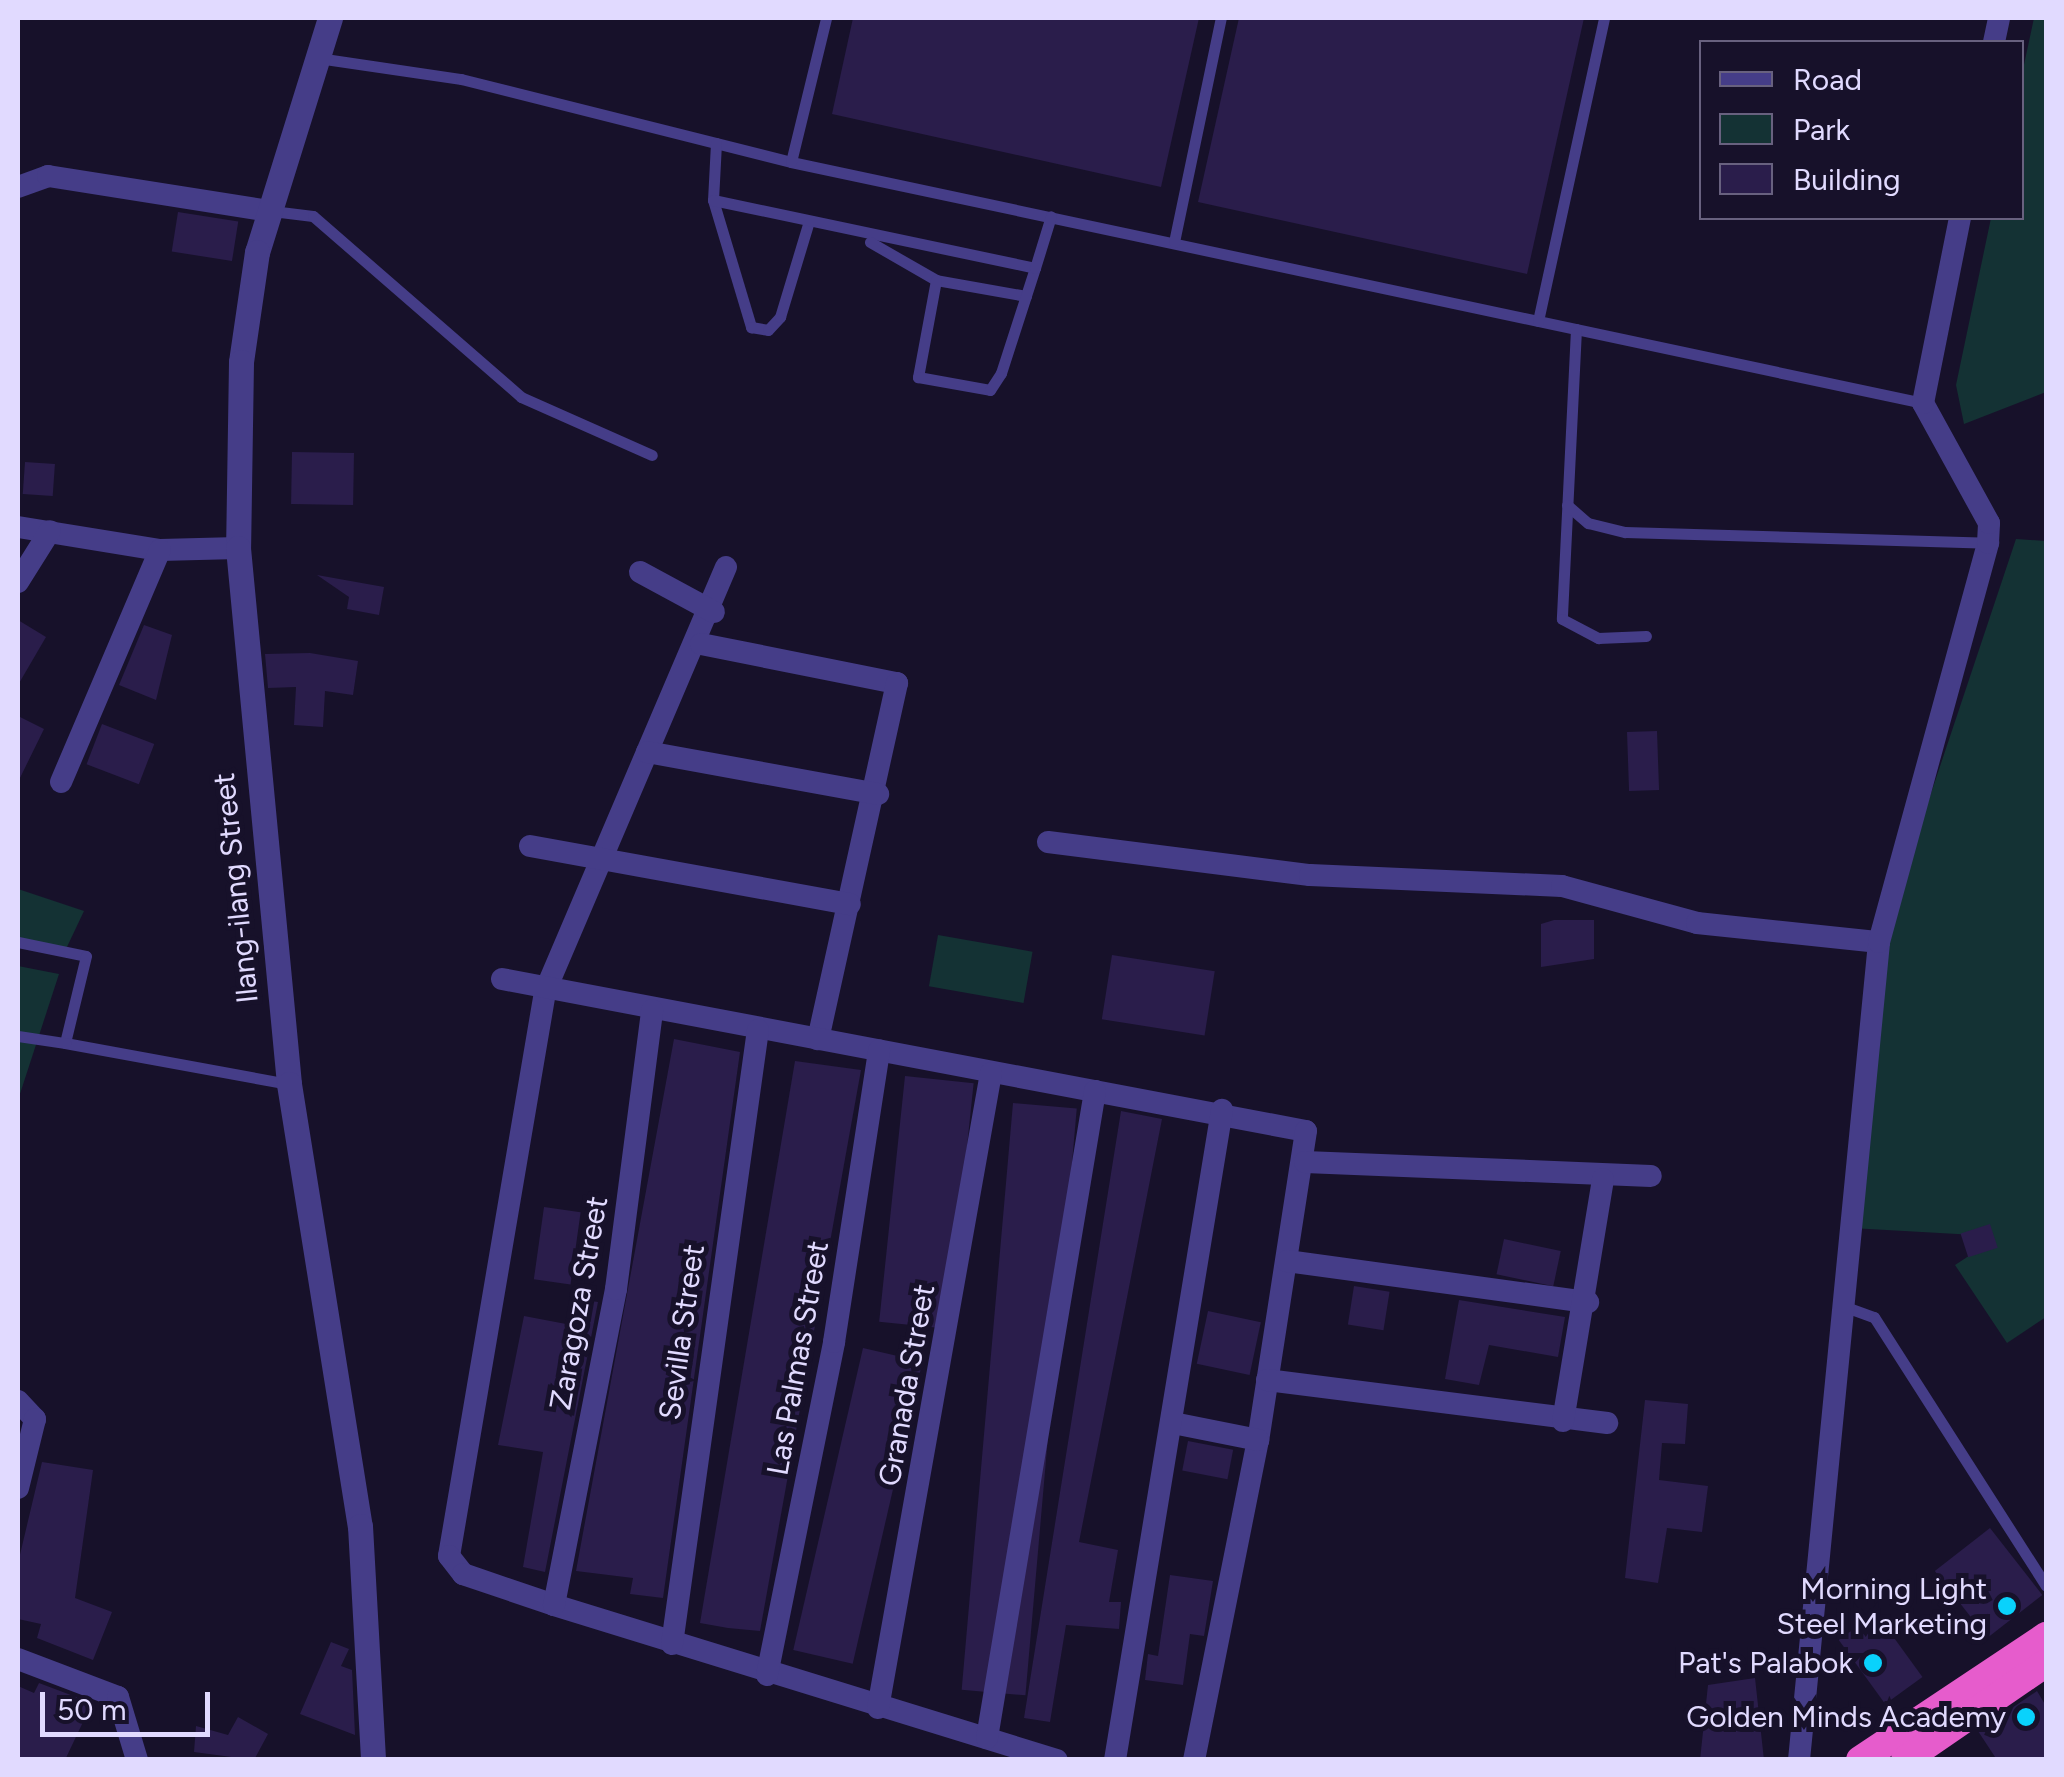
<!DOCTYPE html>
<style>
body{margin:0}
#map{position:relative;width:2064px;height:1777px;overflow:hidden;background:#17112a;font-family:Figtree,sans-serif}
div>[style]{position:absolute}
.green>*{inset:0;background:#143234;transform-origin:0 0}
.building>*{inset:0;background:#2a1d4b;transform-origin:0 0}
.service>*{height:11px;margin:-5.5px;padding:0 5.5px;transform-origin:5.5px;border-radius:5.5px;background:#453d88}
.minor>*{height:22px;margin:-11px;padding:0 11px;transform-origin:11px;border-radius:11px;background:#453d88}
.tertiary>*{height:25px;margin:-12.5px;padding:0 12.5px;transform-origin:12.5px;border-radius:12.5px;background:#453d88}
.trunk>*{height:28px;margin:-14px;padding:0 14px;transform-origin:14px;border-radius:14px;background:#e65ccc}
.dots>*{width:28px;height:28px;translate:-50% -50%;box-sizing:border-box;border:5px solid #17112a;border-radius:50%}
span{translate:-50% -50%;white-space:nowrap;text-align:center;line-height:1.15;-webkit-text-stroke:10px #17112a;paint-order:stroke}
.street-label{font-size:30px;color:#e1daff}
.poi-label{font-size:30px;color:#e1daff}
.right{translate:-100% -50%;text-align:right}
.frame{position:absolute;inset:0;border:20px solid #e1daff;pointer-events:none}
.legend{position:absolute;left:1699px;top:40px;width:325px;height:180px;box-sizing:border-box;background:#17112a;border:2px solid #68617f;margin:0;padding:12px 18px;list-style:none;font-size:30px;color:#e1daff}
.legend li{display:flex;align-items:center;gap:20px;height:50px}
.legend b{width:50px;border:2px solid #68617f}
.scale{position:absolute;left:40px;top:1692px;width:170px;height:45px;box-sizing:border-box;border:5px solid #e1daff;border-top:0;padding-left:12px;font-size:30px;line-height:35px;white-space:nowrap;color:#e1daff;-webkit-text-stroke:8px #17112a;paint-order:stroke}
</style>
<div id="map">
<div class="green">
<i style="clip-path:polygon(2034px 18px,2046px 18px,2046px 392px,1964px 424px,1956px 385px,1991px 218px,2022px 218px,2022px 74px)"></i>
<i style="clip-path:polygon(2016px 539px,2046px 541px,2046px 1317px,2007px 1343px,1955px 1265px,1978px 1250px,1975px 1235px,1851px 1228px,1884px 934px)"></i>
<i style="clip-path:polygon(18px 889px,84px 911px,66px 949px,18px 938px)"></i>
<i style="left:938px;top:935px;width:96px;height:52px;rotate:10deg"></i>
<i style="clip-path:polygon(18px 966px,59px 974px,18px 1100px)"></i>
</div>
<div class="building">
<i style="clip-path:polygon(853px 18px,1199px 18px,1161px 187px,832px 114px)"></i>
<i style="clip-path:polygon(1239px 18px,1584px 18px,1527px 274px,1198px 202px)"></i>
<i style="left:178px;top:212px;width:61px;height:40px;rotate:9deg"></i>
<i style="left:292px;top:452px;width:62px;height:52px;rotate:1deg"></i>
<i style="left:25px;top:462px;width:30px;height:32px;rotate:4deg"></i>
<i style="clip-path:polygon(317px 575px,384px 587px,379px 615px,347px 609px,349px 597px)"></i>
<i style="clip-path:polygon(18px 620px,46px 637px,18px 685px)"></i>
<i style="clip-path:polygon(144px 625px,172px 635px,156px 700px,119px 685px)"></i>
<i style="clip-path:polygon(310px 653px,358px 661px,353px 695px,325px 691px,323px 727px,294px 725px,296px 687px,268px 688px,265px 654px)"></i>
<i style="clip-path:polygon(18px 716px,44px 729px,18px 782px)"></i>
<i style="left:102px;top:724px;width:56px;height:43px;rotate:21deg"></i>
<i style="left:1657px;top:731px;width:59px;height:30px;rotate:88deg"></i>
<i style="clip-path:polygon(1554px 920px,1594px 920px,1594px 959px,1541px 967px,1541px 924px)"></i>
<i style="left:1112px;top:955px;width:104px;height:65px;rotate:9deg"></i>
<i style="clip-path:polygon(674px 1039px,740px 1052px,663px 1598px,630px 1594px,633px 1578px,576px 1571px)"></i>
<i style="clip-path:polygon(795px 1061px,861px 1070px,760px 1631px,728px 1628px,700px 1623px)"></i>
<i style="left:905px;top:1076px;width:69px;height:247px;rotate:6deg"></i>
<i style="left:1013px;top:1103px;width:64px;height:589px;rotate:5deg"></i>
<i style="clip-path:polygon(1121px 1111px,1162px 1119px,1079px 1542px,1118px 1550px,1109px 1602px,1121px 1602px,1119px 1629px,1066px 1625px,1050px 1722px,1024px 1718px)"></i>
<i style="left:544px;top:1207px;width:37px;height:73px;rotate:8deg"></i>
<i style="left:1990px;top:1224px;width:25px;height:31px;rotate:72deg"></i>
<i style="left:1504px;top:1239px;width:58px;height:36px;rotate:12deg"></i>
<i style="left:1354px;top:1286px;width:36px;height:39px;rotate:9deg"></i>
<i style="clip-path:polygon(570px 1298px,598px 1302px,545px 1572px,523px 1567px,543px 1452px,498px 1445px,524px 1316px,566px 1324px)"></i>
<i style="clip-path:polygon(1459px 1300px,1565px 1317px,1558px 1357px,1489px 1345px,1479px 1385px,1445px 1379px)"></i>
<i style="left:1208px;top:1311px;width:54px;height:54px;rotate:12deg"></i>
<i style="left:863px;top:1348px;width:61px;height:310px;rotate:13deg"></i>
<i style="clip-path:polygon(1645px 1400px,1688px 1404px,1685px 1444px,1662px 1443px,1659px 1480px,1708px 1486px,1702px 1532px,1667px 1528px,1658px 1583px,1625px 1578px)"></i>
<i style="left:1188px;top:1441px;width:46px;height:30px;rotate:11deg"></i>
<i style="clip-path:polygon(42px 1462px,93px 1470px,75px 1598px,112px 1612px,93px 1660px,37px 1638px,41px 1624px,18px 1619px,18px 1563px)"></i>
<i style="left:1990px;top:1528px;width:85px;height:70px;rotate:52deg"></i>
<i style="clip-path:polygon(1170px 1575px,1213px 1581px,1204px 1636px,1190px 1634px,1183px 1685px,1145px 1680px,1148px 1654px,1158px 1656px)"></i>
<i style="left:1876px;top:1613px;width:79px;height:46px;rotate:54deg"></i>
<i style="clip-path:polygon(331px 1642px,349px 1649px,341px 1666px,352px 1670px,355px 1735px,300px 1714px)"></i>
<i style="clip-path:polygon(1755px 1678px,1764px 1760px,1700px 1760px,1708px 1685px)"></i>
<i style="clip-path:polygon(39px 1683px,92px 1703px,65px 1760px,18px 1760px,18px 1686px,34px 1693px)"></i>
<i style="clip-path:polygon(2037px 1691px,2046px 1706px,2046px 1760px,1997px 1760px,1978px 1731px)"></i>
<i style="clip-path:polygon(238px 1717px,268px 1734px,254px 1760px,194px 1752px,196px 1726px,228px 1735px)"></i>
</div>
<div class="service">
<i style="left:318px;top:58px;width:145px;rotate:8.4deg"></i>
<i style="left:461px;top:79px;width:340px;rotate:14.1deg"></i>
<i style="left:791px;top:162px;width:1157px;rotate:12.02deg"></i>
<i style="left:716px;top:143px;width:57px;rotate:93deg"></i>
<i style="left:713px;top:200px;width:133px;rotate:73.3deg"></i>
<i style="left:751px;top:327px;width:17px;rotate:10deg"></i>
<i style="left:768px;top:330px;width:18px;rotate:-47deg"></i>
<i style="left:780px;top:317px;width:97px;rotate:-73.2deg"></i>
<i style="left:791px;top:162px;width:148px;rotate:-76.3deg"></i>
<i style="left:713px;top:200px;width:329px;rotate:11.9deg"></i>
<i style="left:272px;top:211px;width:41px;rotate:7deg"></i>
<i style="left:313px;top:216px;width:276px;rotate:41deg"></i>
<i style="left:521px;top:397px;width:143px;rotate:23.9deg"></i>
<i style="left:870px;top:242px;width:76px;rotate:29.9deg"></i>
<i style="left:1174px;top:242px;width:229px;rotate:-78.2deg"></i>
<i style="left:1026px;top:296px;width:91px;rotate:-169.9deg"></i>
<i style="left:936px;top:280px;width:99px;rotate:100.5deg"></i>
<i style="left:918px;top:377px;width:73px;rotate:10.2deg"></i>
<i style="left:990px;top:390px;width:20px;rotate:-57deg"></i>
<i style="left:1001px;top:373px;width:110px;rotate:-72.1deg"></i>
<i style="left:1035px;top:268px;width:54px;rotate:-72.9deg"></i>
<i style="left:1538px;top:321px;width:310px;rotate:-77.7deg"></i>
<i style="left:1576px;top:329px;width:290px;rotate:92.8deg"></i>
<i style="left:1562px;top:619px;width:41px;rotate:27.8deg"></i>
<i style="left:1598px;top:638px;width:48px;rotate:-2.4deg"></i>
<i style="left:1567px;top:505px;width:28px;rotate:41deg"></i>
<i style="left:1588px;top:523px;width:38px;rotate:14deg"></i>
<i style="left:1625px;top:532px;width:363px;rotate:1.7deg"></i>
<i style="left:18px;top:942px;width:69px;rotate:11.6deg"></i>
<i style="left:86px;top:956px;width:89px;rotate:103.6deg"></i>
<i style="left:65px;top:1043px;width:228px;rotate:10.4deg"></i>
<i style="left:18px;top:1036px;width:48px;rotate:8.5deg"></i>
<i style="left:1843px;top:1306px;width:33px;rotate:20deg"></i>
<i style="left:1874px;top:1317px;width:319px;rotate:57.4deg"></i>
</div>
<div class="minor">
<i style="left:1994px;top:42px;width:25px;rotate:-78deg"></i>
<i style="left:18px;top:187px;width:32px;rotate:-20deg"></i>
<i style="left:48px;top:176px;width:223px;rotate:9deg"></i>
<i style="left:18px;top:527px;width:144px;rotate:9.2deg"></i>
<i style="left:160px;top:550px;width:78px;rotate:-1.5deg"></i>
<i style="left:726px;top:567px;width:462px;rotate:113.1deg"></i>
<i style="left:545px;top:992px;width:572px;rotate:99.66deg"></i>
<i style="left:449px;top:1556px;width:23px;rotate:52deg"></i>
<i style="left:463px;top:1574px;width:96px;rotate:18.8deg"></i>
<i style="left:554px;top:1605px;width:526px;rotate:17.13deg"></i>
<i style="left:640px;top:572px;width:84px;rotate:28.4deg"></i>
<i style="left:18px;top:582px;width:60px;rotate:-57.9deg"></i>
<i style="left:701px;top:644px;width:200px;rotate:11.3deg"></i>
<i style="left:897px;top:683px;width:365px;rotate:102.5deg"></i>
<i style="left:647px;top:752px;width:235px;rotate:10.3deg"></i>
<i style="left:61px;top:782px;width:252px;rotate:-66.9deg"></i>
<i style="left:1048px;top:842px;width:264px;rotate:7.2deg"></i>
<i style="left:1310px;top:875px;width:252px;rotate:2.5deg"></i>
<i style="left:1562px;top:886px;width:140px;rotate:15.3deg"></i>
<i style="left:1697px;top:923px;width:183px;rotate:6deg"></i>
<i style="left:530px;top:846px;width:325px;rotate:10.3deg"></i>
<i style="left:502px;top:979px;width:818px;rotate:10.71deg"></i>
<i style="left:1306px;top:1131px;width:313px;rotate:98.8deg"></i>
<i style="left:1258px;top:1440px;width:326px;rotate:101.3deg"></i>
<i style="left:1305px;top:1162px;width:346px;rotate:2.3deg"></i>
<i style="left:1287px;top:1261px;width:304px;rotate:7.8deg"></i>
<i style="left:1267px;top:1380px;width:343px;rotate:7.2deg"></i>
<i style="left:18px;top:1401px;width:25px;rotate:47deg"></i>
<i style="left:35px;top:1419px;width:71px;rotate:103.8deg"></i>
<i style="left:1563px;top:1421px;width:245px;rotate:-80.6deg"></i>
<i style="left:1173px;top:1423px;width:87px;rotate:11.3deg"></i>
<i style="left:554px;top:1605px;width:322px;rotate:-78.9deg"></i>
<i style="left:616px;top:1289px;width:281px;rotate:-82.6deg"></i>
<i style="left:672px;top:1644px;width:620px;rotate:-82.03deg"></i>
<i style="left:18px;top:1659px;width:107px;rotate:20.8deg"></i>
<i style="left:118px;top:1697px;width:66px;rotate:73.2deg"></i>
<i style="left:767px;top:1675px;width:340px;rotate:-78.6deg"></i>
<i style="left:834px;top:1342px;width:295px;rotate:-81.2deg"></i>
<i style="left:878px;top:1708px;width:645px;rotate:-79.91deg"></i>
<i style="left:987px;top:1738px;width:656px;rotate:-80.52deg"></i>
<i style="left:1115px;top:1760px;width:659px;rotate:-80.65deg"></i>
<i style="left:1799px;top:1760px;width:822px;rotate:-84.41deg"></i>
<i style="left:1879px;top:942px;width:414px;rotate:-74.7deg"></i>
<i style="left:1988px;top:543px;width:20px;rotate:-87deg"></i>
<i style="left:1989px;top:523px;width:137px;rotate:-118.8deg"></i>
<i style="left:1923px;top:403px;width:189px;rotate:-78.7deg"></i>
</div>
<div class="tertiary">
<i style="left:330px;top:18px;width:245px;rotate:107.3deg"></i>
<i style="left:257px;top:252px;width:111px;rotate:98.3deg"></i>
<i style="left:241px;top:362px;width:186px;rotate:90.9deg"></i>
<i style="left:238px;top:548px;width:538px;rotate:84.56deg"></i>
<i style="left:289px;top:1084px;width:448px;rotate:80.9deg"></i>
<i style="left:360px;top:1526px;width:234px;rotate:86.8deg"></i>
</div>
<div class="trunk">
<i style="left:1860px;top:1760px;width:224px;rotate:-33.7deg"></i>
<i style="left:1905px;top:1760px;width:171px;rotate:-34.5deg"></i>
</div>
<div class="dots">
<i style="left:2007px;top:1606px;background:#09d2fc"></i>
<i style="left:1873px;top:1663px;background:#09d2fc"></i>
<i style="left:2026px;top:1717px;background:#09d2fc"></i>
</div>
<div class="street-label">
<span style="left:236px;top:888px;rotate:-96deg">Ilang-ilang Street</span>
<span style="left:579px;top:1303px;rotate:-80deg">Zaragoza Street</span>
<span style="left:682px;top:1332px;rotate:-82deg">Sevilla Street</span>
<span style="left:798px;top:1358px;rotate:-80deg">Las Palmas Street</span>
<span style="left:907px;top:1385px;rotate:-80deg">Granada Street</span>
</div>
<div class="poi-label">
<span class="right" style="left:1987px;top:1606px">Morning Light<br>Steel Marketing</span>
<span class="right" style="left:1853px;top:1663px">Pat's Palabok</span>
<span class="right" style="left:2006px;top:1717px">Golden Minds Academy</span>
</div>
<div class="frame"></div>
<ul class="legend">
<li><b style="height:12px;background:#453d88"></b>Road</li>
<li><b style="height:28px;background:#143234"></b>Park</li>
<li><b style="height:28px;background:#2a1d4b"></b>Building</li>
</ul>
<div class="scale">50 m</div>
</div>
